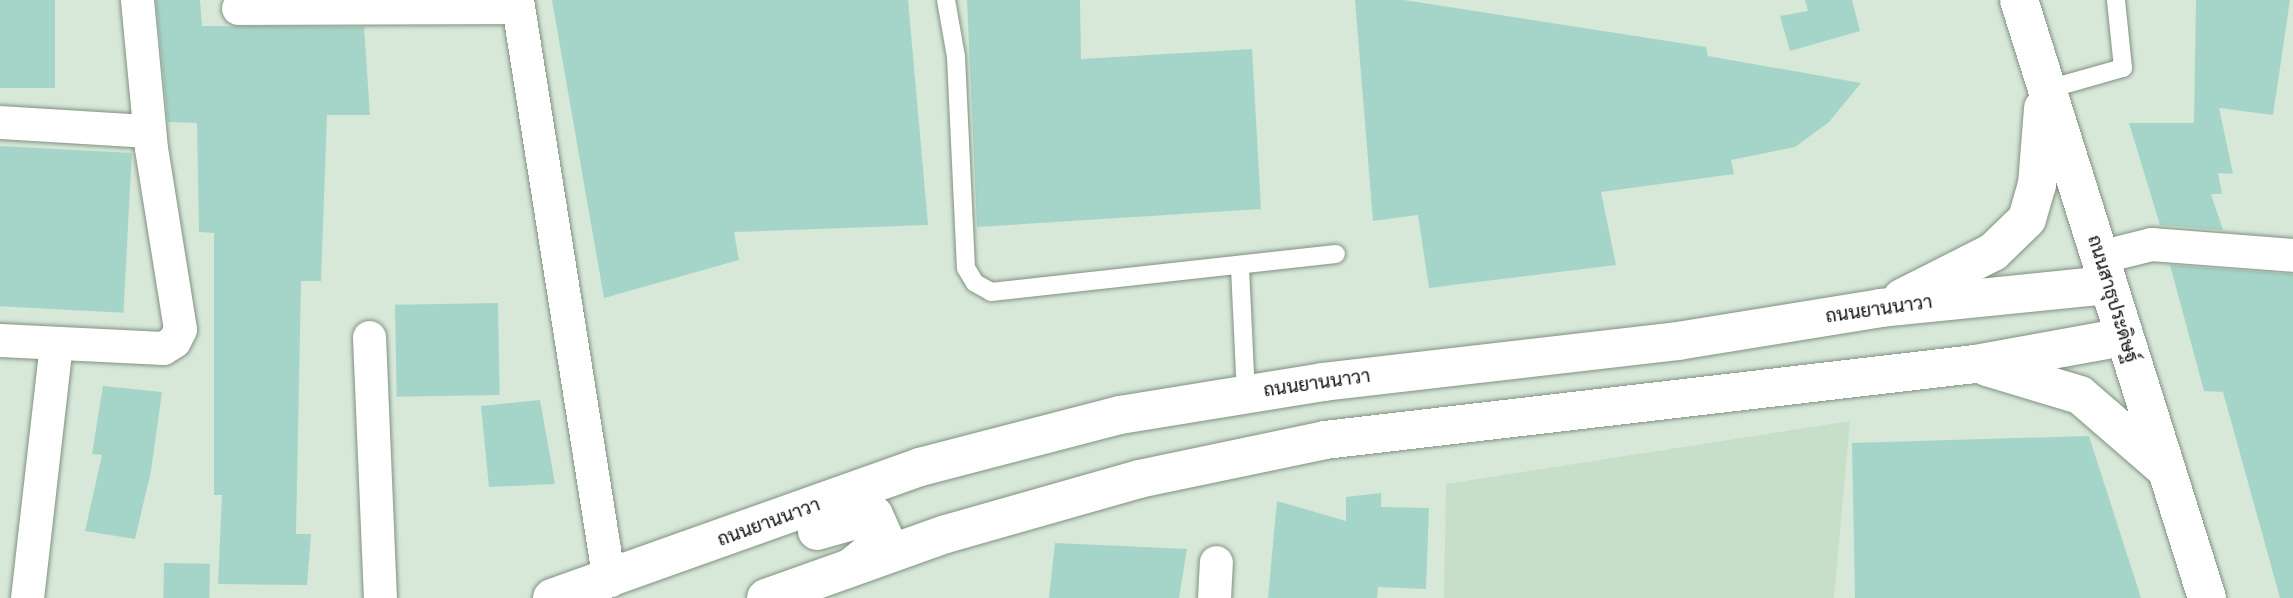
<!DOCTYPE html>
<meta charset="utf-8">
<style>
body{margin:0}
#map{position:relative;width:2293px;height:598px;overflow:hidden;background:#d7e8d8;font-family:"Nunito Sans",Sarabun,sans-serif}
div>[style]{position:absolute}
.built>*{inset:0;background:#c7dfc9}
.building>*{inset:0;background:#a5d5c8;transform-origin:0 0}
.roads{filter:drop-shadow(0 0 2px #819182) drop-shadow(0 0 2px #819182)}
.service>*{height:18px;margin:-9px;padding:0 9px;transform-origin:9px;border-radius:9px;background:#fff}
.minor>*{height:33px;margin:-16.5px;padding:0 16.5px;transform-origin:16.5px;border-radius:16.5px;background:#fff}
.secondary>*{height:38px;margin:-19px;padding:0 19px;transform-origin:19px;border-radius:19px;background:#fff}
span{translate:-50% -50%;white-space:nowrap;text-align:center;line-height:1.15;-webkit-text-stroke:7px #fff;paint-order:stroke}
.street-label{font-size:19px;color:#0b110c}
</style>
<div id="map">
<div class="built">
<i style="clip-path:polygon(1850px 421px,1834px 598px,1444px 598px,1446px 484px)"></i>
</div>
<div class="building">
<i style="left:0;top:0;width:55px;height:88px"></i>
<i style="clip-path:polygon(156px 0,200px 0,202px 26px,364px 27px,370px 115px,327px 115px,321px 281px,301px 281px,296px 534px,311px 534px,307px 585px,218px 584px,222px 495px,214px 495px,214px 233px,199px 232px,197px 123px,168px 122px)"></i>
<i style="clip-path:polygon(552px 0,908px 0,928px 225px,734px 232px,739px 260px,604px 298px)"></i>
<i style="clip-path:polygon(967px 0,1080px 0,1081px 59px,1252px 49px,1261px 209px,977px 227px)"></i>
<i style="clip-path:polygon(1355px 0,1404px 0,1706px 47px,1708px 56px,1861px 83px,1829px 122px,1795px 147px,1731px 160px,1734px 174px,1601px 192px,1616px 265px,1429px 288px,1418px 215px,1373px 221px)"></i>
<i style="clip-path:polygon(1805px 0,1852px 0,1860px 31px,1790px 51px,1780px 16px,1808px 11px)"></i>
<i style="clip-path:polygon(2196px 0,2290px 0,2273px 115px,2219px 108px,2233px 174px,2218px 173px,2222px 194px,2211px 194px,2223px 230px,2160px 225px,2129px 123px,2194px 123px)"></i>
<i style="left:0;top:146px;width:132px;height:160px;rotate:3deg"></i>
<i style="clip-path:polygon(2170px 265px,2293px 274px,2293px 598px,2280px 598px,2223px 392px,2204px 391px)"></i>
<i style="left:498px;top:303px;width:92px;height:103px;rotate:89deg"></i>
<i style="clip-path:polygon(103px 386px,162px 392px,151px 471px,135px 539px,85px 531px,102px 455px,92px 454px)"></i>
<i style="clip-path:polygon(540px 400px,555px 484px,489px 487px,481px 406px)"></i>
<i style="clip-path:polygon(2089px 436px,2141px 598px,1855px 598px,1852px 443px)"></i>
<i style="clip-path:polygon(1381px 493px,1381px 507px,1429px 508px,1426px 589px,1378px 587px,1377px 598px,1268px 598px,1277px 501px,1346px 521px,1346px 497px)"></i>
<i style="clip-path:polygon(1055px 543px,1187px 549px,1179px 598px,1049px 598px)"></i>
<i style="left:164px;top:563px;width:46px;height:35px;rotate:1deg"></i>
</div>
<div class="roads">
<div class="service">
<i style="left:946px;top:0;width:58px;rotate:80deg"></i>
<i style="left:956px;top:57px;width:211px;rotate:87.3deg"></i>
<i style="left:966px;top:268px;width:17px;rotate:59deg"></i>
<i style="left:975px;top:283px;width:18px;rotate:29deg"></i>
<i style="left:991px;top:292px;width:347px;rotate:-6.3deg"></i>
<i style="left:2045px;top:90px;width:81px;rotate:-15.8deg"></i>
<i style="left:2123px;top:68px;width:68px;rotate:-95.9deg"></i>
<i style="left:1240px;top:268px;width:126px;rotate:87.3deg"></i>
</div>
<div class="minor">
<i style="left:517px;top:0;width:588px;rotate:81deg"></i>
<i style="left:238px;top:8px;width:280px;rotate:-0.2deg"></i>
<i style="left:0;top:122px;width:149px;rotate:3.5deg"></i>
<i style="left:2099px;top:257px;width:54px;rotate:-14deg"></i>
<i style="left:2151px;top:244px;width:142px;rotate:4.4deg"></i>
<i style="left:369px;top:337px;width:261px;rotate:87.6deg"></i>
<i style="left:0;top:340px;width:163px;rotate:2.8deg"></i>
<i style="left:163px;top:348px;width:13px;rotate:-32deg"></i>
<i style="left:174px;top:341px;width:13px;rotate:-63deg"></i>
<i style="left:180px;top:329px;width:183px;rotate:-99.1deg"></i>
<i style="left:151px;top:148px;width:149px;rotate:-95.4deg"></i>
<i style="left:27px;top:598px;width:256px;rotate:-83.5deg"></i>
<i style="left:1214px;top:598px;width:36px;rotate:-87deg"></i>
</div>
<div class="secondary">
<i style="left:2019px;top:0;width:627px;rotate:72.55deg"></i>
<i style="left:1902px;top:298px;width:102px;rotate:-26.8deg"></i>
<i style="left:1993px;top:252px;width:47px;rotate:-44.1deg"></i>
<i style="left:2027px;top:219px;width:35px;rotate:-74deg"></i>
<i style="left:2037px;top:185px;width:77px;rotate:-85.5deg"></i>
<i style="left:1987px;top:367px;width:97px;rotate:16.8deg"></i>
<i style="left:2080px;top:395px;width:108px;rotate:40.9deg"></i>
<i style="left:817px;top:531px;width:59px;rotate:-15.7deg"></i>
<i style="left:874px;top:515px;width:27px;rotate:66deg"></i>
<i style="left:885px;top:540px;width:41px;rotate:140.9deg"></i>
<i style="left:552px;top:598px;width:391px;rotate:-19.6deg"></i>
<i style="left:920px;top:467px;width:207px;rotate:-14.6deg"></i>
<i style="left:1120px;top:415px;width:206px;rotate:-9.2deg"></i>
<i style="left:1323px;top:382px;width:357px;rotate:-6.6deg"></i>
<i style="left:1678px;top:341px;width:206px;rotate:-9.2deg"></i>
<i style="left:1881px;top:308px;width:226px;rotate:-5.8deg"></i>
<i style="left:766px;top:598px;width:191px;rotate:-19.6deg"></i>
<i style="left:946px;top:534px;width:201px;rotate:-15.9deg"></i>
<i style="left:1139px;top:479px;width:190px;rotate:-11.8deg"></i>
<i style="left:1325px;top:440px;width:654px;rotate:-6.67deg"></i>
<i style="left:1975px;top:364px;width:151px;rotate:-10.3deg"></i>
</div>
</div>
<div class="street-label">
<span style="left:2112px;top:299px;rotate:73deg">ถนนสาธุประดิษฐ์</span>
<span style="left:1879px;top:310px;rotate:-8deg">ถนนยานนาวา</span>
<span style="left:1317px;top:384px;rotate:-8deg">ถนนยานนาวา</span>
<span style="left:769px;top:523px;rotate:-20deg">ถนนยานนาวา</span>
</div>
</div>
